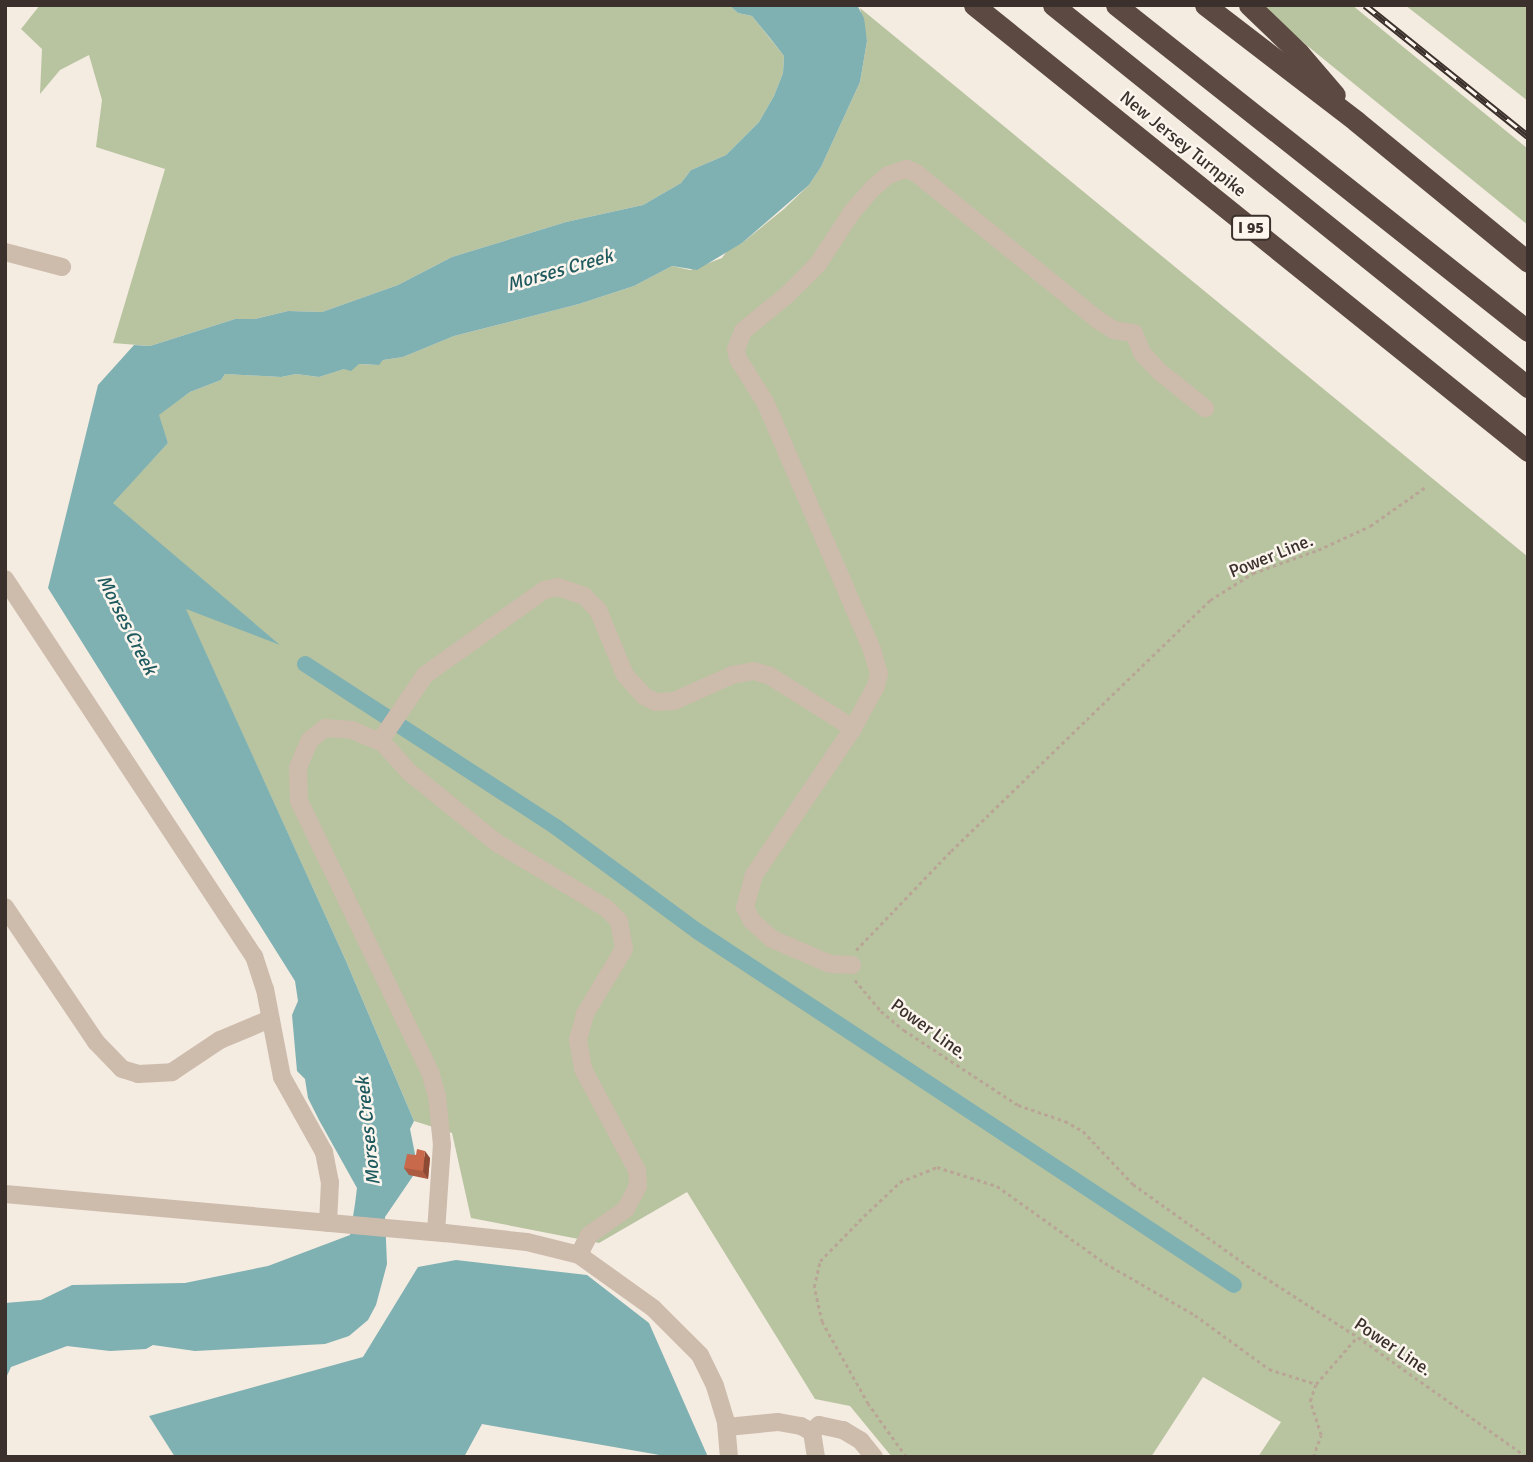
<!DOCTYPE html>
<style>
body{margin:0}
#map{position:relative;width:1533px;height:1462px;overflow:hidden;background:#f4ebe1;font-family:Signika,sans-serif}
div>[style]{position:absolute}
.green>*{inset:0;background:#b8c4a0}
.water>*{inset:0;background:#7fb0b2}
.canal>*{height:16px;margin:-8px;padding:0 8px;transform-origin:8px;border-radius:8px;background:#7fb0b2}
.path>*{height:2.5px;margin-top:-1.25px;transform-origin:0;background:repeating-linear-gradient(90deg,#b9a596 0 3.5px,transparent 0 7px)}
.minor>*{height:18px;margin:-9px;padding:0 9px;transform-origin:9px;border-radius:9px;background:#cdbbac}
.highway>*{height:21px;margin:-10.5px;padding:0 10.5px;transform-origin:10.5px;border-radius:10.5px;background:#5c4a42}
.rail>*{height:7px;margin-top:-3.5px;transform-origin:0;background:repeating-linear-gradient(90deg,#fbf5ee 0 13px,#3b302b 0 26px);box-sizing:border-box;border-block:2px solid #3b302b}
.wall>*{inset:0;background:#ac5a40}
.shaded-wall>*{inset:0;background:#8c4a34}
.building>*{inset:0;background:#c8694b}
span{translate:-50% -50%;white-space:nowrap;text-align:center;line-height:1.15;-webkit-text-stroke:5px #fbf5ee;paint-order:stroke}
.shield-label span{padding:2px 5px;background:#fbf5ee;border:2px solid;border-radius:5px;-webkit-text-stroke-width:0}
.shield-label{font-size:16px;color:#3b302b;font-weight:700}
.street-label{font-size:18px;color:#3b302b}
.water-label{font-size:19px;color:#1f5a5e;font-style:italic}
.frame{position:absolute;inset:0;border:7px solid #3b302b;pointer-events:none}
</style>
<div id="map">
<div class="green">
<i style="clip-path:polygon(40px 5px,729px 5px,738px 13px,752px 16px,784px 56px,783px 73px,774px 96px,759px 122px,726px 155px,691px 170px,681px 183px,643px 205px,566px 222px,452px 257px,398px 285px,322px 312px,288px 311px,255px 319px,235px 319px,150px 346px,113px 343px,165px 169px,96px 147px,102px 100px,89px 55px,60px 70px,40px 94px,42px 49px,21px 29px)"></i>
<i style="clip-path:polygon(1257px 5px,1352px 5px,1528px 149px,1528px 225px)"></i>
<i style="clip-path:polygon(1405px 5px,1528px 5px,1528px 101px)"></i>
<i style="clip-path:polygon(860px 8px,1528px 557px,1528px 1457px,1258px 1457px,1281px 1422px,1203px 1377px,1151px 1457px,892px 1457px,850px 1406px,815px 1399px,687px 1192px,599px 1243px,471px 1218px,452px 1133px,414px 1121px,346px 961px,185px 608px,277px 643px,112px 503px,168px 443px,158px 415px,190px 392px,221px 380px,225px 374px,281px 377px,296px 374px,319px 377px,359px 364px,378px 365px,383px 360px,403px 357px,454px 336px,579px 304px,634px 286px,672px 266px,690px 270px,722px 258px,727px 251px,742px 243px,784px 209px,809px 185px,821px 167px,860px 82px,867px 41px)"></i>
</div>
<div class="water">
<i style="clip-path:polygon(729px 5px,857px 5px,864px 18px,867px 41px,860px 82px,821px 167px,809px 185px,742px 243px,697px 270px,672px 266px,634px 286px,579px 304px,454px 336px,403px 357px,383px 360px,379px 365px,359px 364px,351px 371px,344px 369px,319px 377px,296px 374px,281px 377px,225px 374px,221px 380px,190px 392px,159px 415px,168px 443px,113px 503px,280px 645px,186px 609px,346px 961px,414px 1121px,410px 1129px,416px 1159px,413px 1176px,385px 1217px,387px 1264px,376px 1305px,368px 1320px,349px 1336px,325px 1344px,195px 1351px,153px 1345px,146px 1349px,110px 1351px,67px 1346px,11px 1367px,5px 1380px,5px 1303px,41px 1300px,72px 1285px,185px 1283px,268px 1266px,350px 1235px,355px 1204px,357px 1188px,319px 1120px,308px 1098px,305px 1079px,297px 1071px,292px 1015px,298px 1001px,295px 981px,48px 588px,98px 385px,134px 345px,150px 346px,235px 319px,255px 319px,288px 311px,322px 312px,398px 285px,452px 257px,566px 222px,643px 205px,681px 183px,691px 170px,726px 155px,759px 122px,774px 96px,783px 73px,784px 56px,770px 38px,752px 16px,738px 13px)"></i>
<i style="clip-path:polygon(456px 1260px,587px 1275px,649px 1323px,708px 1457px,671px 1457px,482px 1424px,464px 1457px,175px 1457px,149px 1416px,363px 1357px,418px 1267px)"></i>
</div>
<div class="canal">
<i style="left:305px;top:664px;width:299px;rotate:33deg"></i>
<i style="left:556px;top:827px;width:175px;rotate:36.4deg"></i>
<i style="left:697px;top:931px;width:643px;rotate:33.39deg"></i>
</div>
<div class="path">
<i style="left:856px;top:950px;width:137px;rotate:-46.2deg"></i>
<i style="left:951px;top:851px;width:361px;rotate:-44.1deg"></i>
<i style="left:1210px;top:600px;width:51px;rotate:-32.1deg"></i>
<i style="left:1253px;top:573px;width:69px;rotate:-19.5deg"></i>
<i style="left:1318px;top:550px;width:57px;rotate:-24.8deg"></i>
<i style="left:1370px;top:526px;width:70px;rotate:-35.1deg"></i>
<i style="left:855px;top:980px;width:40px;rotate:50deg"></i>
<i style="left:881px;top:1011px;width:30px;rotate:40deg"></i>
<i style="left:904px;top:1030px;width:136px;rotate:33.3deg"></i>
<i style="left:1018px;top:1105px;width:50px;rotate:18.8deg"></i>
<i style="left:1065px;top:1121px;width:21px;rotate:29deg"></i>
<i style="left:1083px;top:1131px;width:73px;rotate:46.7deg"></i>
<i style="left:1133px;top:1184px;width:146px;rotate:35.5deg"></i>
<i style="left:1252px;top:1269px;width:126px;rotate:32.7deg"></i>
<i style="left:1358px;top:1337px;width:207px;rotate:35.4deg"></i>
<i style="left:906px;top:1457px;width:65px;rotate:-125.6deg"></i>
<i style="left:868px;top:1404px;width:94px;rotate:-119.3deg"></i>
<i style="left:822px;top:1322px;width:36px;rotate:-103deg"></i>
<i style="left:814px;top:1287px;width:27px;rotate:-77deg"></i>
<i style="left:820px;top:1261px;width:63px;rotate:-45.6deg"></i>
<i style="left:864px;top:1216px;width:50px;rotate:-43.4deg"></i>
<i style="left:900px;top:1182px;width:40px;rotate:-22deg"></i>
<i style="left:937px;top:1167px;width:63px;rotate:17.6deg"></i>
<i style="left:997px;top:1186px;width:133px;rotate:35.5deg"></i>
<i style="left:1105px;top:1263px;width:104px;rotate:30deg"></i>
<i style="left:1195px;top:1315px;width:92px;rotate:36.1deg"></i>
<i style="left:1269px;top:1369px;width:49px;rotate:17.7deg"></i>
<i style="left:1313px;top:1457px;width:23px;rotate:-70deg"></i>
<i style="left:1321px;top:1435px;width:36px;rotate:-108deg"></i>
<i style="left:1310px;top:1401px;width:18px;rotate:-71deg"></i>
<i style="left:1316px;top:1384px;width:62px;rotate:-48.9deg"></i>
</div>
<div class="minor">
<i style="left:5px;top:252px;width:59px;rotate:14.7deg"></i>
<i style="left:5px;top:579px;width:452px;rotate:56.6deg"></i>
<i style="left:254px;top:956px;width:35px;rotate:72deg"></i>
<i style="left:265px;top:989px;width:90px;rotate:79.1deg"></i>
<i style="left:282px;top:1077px;width:86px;rotate:60.8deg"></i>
<i style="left:324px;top:1152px;width:31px;rotate:79deg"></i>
<i style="left:330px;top:1182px;width:41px;rotate:92.8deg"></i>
<i style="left:380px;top:741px;width:80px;rotate:-55.7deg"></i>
<i style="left:425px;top:675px;width:146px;rotate:-35.5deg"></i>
<i style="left:544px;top:590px;width:14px;rotate:-12deg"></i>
<i style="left:558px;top:587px;width:28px;rotate:19deg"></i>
<i style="left:584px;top:596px;width:20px;rotate:45deg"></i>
<i style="left:598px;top:610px;width:70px;rotate:67.4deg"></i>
<i style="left:625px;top:675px;width:28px;rotate:48deg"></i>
<i style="left:644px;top:696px;width:13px;rotate:27deg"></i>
<i style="left:656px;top:702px;width:18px;rotate:-3deg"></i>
<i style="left:674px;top:701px;width:64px;rotate:-24.1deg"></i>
<i style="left:732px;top:675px;width:22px;rotate:-10deg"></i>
<i style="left:754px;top:671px;width:17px;rotate:17deg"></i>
<i style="left:770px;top:676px;width:98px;rotate:32.1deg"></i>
<i style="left:5px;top:907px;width:163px;rotate:56deg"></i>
<i style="left:96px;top:1042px;width:37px;rotate:46deg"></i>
<i style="left:122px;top:1069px;width:17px;rotate:17deg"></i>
<i style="left:138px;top:1074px;width:34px;rotate:-3deg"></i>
<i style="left:172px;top:1072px;width:58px;rotate:-33.7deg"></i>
<i style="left:220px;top:1040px;width:54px;rotate:-22.8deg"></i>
<i style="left:852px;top:965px;width:22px;rotate:-177deg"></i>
<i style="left:830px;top:964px;width:63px;rotate:-156.7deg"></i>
<i style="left:772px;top:939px;width:27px;rotate:-138deg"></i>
<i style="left:752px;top:921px;width:15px;rotate:-118deg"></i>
<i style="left:745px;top:908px;width:34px;rotate:-75deg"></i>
<i style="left:754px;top:875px;width:177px;rotate:-56deg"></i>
<i style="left:853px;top:728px;width:48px;rotate:-61.3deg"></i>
<i style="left:876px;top:686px;width:12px;rotate:-76deg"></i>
<i style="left:879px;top:674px;width:25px;rotate:-106deg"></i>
<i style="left:872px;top:650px;width:270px;rotate:-113.3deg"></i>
<i style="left:765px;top:402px;width:51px;rotate:-122.1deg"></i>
<i style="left:738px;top:359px;width:10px;rotate:-101deg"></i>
<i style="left:736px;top:349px;width:19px;rotate:-69deg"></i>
<i style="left:743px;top:331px;width:58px;rotate:-39.4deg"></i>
<i style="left:788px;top:294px;width:42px;rotate:-45deg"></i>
<i style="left:818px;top:264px;width:62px;rotate:-56.8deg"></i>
<i style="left:852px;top:212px;width:30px;rotate:-49deg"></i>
<i style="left:872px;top:189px;width:21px;rotate:-41deg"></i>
<i style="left:888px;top:175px;width:20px;rotate:-18deg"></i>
<i style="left:907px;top:169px;width:10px;rotate:24deg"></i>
<i style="left:916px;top:173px;width:234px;rotate:38.9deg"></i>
<i style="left:1098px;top:320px;width:19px;rotate:32deg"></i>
<i style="left:1114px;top:330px;width:20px;rotate:9deg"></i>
<i style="left:1134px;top:333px;width:22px;rotate:68deg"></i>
<i style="left:1142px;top:353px;width:26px;rotate:47deg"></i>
<i style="left:1160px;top:372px;width:58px;rotate:38.7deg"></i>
<i style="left:5px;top:1194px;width:442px;rotate:5.1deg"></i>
<i style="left:445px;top:1233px;width:82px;rotate:6.3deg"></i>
<i style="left:527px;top:1242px;width:54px;rotate:14deg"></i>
<i style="left:579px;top:1255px;width:91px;rotate:35.6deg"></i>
<i style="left:653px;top:1308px;width:66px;rotate:45deg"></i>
<i style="left:700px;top:1355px;width:34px;rotate:64deg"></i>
<i style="left:715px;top:1386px;width:39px;rotate:73deg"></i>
<i style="left:726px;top:1423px;width:34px;rotate:85deg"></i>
<i style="left:436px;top:1232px;width:87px;rotate:-86.1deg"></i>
<i style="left:442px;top:1145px;width:49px;rotate:-95.8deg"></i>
<i style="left:437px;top:1096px;width:25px;rotate:-106deg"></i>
<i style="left:430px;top:1072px;width:301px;rotate:-115.8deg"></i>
<i style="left:299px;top:801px;width:33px;rotate:-92deg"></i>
<i style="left:298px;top:768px;width:18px;rotate:-68deg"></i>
<i style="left:305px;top:751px;width:12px;rotate:-66deg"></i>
<i style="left:310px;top:740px;width:19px;rotate:-39deg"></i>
<i style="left:325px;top:728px;width:27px;rotate:4deg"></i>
<i style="left:352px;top:730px;width:34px;rotate:23deg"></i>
<i style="left:383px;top:743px;width:39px;rotate:48deg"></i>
<i style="left:409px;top:772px;width:113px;rotate:38.9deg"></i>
<i style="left:497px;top:843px;width:127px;rotate:30.8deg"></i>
<i style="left:606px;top:908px;width:18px;rotate:45deg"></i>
<i style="left:619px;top:921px;width:28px;rotate:80deg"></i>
<i style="left:624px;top:949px;width:76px;rotate:121deg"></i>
<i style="left:585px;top:1014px;width:27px;rotate:105deg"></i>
<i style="left:578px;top:1040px;width:29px;rotate:80deg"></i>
<i style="left:583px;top:1069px;width:115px;rotate:61.9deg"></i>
<i style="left:637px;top:1170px;width:16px;rotate:86deg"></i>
<i style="left:638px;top:1186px;width:26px;rotate:118deg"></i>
<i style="left:626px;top:1209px;width:45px;rotate:144.9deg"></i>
<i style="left:589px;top:1235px;width:22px;rotate:117deg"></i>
<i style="left:727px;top:1427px;width:51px;rotate:-5.6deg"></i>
<i style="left:778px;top:1422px;width:23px;rotate:10deg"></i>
<i style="left:801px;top:1426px;width:13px;rotate:29deg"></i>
<i style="left:812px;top:1432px;width:25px;rotate:81deg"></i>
<i style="left:812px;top:1432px;width:10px;rotate:-45deg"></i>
<i style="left:819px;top:1425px;width:25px;rotate:12deg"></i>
<i style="left:843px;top:1430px;width:21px;rotate:31deg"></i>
<i style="left:861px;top:1441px;width:21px;rotate:51deg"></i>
</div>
<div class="highway">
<i style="left:974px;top:5px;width:711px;rotate:38.84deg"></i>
<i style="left:1053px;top:5px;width:610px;rotate:38.81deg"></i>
<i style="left:1116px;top:5px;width:525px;rotate:38.35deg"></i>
<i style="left:1205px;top:5px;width:190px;rotate:37.5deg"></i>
<i style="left:1356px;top:121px;width:222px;rotate:39.3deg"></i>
<i style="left:1249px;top:5px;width:69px;rotate:43.8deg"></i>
<i style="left:1299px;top:53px;width:55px;rotate:49.4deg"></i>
</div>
<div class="rail">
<i style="left:1365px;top:5px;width:209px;rotate:38.8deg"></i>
</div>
<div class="wall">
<i style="clip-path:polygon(416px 1155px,430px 1158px,428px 1179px,409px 1175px,404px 1168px)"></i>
</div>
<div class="shaded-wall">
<i style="clip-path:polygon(425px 1151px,430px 1158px,428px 1179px,423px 1171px)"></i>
</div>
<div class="building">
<i style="clip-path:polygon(417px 1149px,425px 1151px,423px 1171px,404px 1168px,407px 1154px,416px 1155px)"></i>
</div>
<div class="shield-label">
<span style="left:1251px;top:228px">I 95</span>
</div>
<div class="street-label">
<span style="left:1183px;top:144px;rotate:39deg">New Jersey Turnpike</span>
<span style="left:1271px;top:556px;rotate:-22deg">Power Line.</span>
<span style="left:929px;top:1029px;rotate:36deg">Power Line.</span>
<span style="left:1393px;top:1347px;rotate:34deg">Power Line.</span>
</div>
<div class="water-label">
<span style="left:560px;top:271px;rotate:-16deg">Morses Creek</span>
<span style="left:126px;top:625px;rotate:63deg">Morses Creek</span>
<span style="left:369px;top:1131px;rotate:-96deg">Morses Creek</span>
</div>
<div class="frame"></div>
</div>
